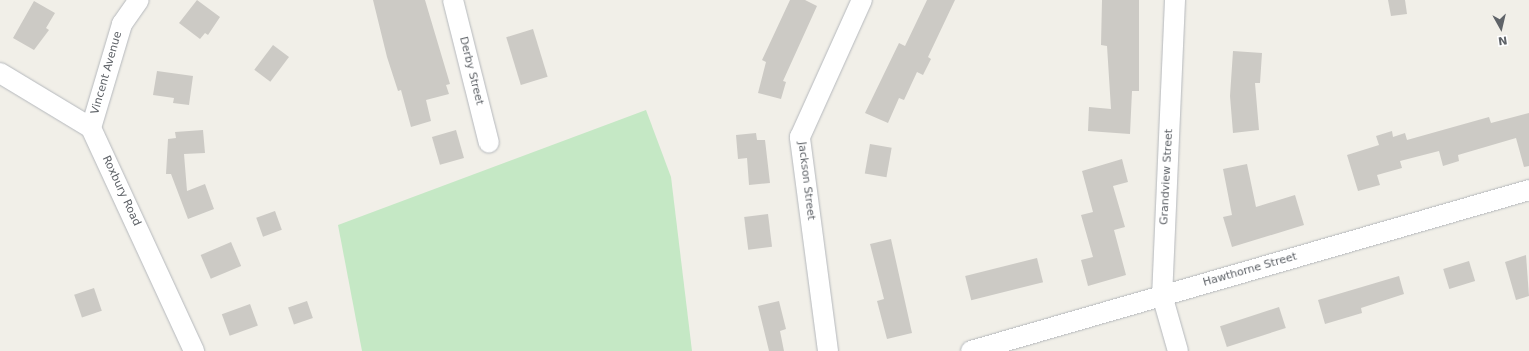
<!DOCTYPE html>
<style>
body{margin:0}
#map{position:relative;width:1529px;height:351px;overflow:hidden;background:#f1efe8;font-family:"DejaVu Sans",sans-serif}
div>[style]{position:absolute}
.green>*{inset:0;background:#c5e8c5}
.building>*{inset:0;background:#cccac5;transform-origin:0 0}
.roads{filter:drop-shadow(0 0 1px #b5b8bc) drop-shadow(0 0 1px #b5b8bc)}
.street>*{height:20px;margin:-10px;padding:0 10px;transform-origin:10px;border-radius:10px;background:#fff}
span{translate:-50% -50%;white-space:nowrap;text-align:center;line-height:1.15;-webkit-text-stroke:3px #fff;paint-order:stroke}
.street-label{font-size:11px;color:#5f6368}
.north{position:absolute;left:1481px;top:8px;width:40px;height:40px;-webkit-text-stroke:3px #fff;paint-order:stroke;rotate:172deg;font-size:11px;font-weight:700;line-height:16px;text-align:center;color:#5f6368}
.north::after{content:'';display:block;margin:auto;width:14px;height:18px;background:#5f6368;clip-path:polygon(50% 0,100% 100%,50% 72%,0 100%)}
</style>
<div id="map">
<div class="green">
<i style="clip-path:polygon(646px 110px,671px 177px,692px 351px,362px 351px,338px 225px)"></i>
</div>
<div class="building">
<i style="clip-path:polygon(197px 0,220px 17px,208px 35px,205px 33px,200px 39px,179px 23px)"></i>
<i style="clip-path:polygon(373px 0,425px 0,450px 84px,446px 85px,449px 94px,426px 100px,431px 121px,411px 127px,401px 90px,398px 91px,387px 57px)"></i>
<i style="clip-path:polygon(790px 0,805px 0,817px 6px,783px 81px,786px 82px,781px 99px,758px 93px,766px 62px,762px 60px)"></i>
<i style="clip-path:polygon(927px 0,955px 0,928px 57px,931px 59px,923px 75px,917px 72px,904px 100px,899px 98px,888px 123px,865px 113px,899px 43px,905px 46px)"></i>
<i style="clip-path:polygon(1102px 0,1139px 0,1139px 91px,1132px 91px,1130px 134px,1088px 131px,1089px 107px,1111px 109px,1107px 46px,1101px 45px)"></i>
<i style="clip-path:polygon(1388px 0,1405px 0,1407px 14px,1391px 16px)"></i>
<i style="clip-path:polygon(34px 1px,55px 13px,46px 28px,49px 30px,34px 50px,13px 38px)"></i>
<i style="left:533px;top:29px;width:50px;height:28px;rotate:73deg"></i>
<i style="left:273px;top:45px;width:20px;height:31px;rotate:37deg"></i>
<i style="clip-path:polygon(1233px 51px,1262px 53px,1260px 83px,1255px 83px,1259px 130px,1233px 133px,1230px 96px)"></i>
<i style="clip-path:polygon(157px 71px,193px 76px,189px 105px,173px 103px,174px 98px,153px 95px)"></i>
<i style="clip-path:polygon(1529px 113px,1529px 166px,1524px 167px,1516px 138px,1458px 155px,1459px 161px,1443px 166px,1439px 151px,1400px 161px,1402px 168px,1377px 175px,1380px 185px,1358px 191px,1347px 155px,1379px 145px,1376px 136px,1392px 131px,1393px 137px,1405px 133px,1407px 140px,1489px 117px,1491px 123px)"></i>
<i style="clip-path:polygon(203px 130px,205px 153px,184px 154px,187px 191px,205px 184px,214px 209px,188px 219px,171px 174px,166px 174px,168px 139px,176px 138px,175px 132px)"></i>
<i style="left:456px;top:130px;width:29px;height:25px;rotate:74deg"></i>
<i style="clip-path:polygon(756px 133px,757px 140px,765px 140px,770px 183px,749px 185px,747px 158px,738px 159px,736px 135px)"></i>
<i style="left:870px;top:144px;width:22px;height:30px;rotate:10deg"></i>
<i style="clip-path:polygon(1122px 159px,1128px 182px,1113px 186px,1125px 227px,1114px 230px,1126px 275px,1088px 286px,1081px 260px,1093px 257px,1081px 215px,1093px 212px,1082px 171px)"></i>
<i style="clip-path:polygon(1247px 164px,1256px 207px,1295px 195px,1304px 225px,1232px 247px,1223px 217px,1232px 215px,1223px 169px)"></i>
<i style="left:275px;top:211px;width:20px;height:20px;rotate:70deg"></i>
<i style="left:768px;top:214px;width:33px;height:24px;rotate:83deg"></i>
<i style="clip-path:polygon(891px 239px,912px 333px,887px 339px,877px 301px,884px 299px,870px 244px)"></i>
<i style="left:231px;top:242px;width:26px;height:33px;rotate:67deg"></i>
<i style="clip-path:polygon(1526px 255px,1529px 296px,1516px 300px,1505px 262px)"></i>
<i style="left:1037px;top:258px;width:25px;height:74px;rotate:76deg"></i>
<i style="left:1469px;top:261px;width:21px;height:27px;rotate:73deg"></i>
<i style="clip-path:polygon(1399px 276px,1404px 294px,1361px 308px,1362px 313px,1325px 324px,1318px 300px)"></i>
<i style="left:94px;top:288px;width:24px;height:21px;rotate:71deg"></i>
<i style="left:307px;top:301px;width:18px;height:20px;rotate:71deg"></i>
<i style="clip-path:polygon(779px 301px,786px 329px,780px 331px,784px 351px,769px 351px,758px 306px)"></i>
<i style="left:250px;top:304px;width:23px;height:30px;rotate:70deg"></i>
<i style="left:1279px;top:307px;width:22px;height:62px;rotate:72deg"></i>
</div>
<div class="roads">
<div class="street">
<i style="left:453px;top:0;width:147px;rotate:75.9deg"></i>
<i style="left:1175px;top:0;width:295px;rotate:92.5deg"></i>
<i style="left:1162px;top:295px;width:58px;rotate:74.1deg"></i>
<i style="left:0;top:73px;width:106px;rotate:31.1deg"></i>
<i style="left:91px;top:128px;width:246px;rotate:65.2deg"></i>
<i style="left:91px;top:128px;width:109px;rotate:-73.4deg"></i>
<i style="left:122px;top:24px;width:29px;rotate:-55deg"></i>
<i style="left:828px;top:351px;width:216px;rotate:-97.5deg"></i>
<i style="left:800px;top:137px;width:150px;rotate:-65.7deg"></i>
<i style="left:971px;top:351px;width:581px;rotate:-16.09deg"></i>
</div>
</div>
<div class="street-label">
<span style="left:471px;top:71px;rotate:76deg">Derby Street</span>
<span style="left:107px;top:73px;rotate:-74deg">Vincent Avenue</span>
<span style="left:1167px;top:177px;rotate:-87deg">Grandview Street</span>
<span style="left:806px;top:181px;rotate:83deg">Jackson Street</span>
<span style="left:121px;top:191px;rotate:65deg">Roxbury Road</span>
<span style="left:1250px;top:270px;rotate:-16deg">Hawthorne Street</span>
</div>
<div class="north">N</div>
</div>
